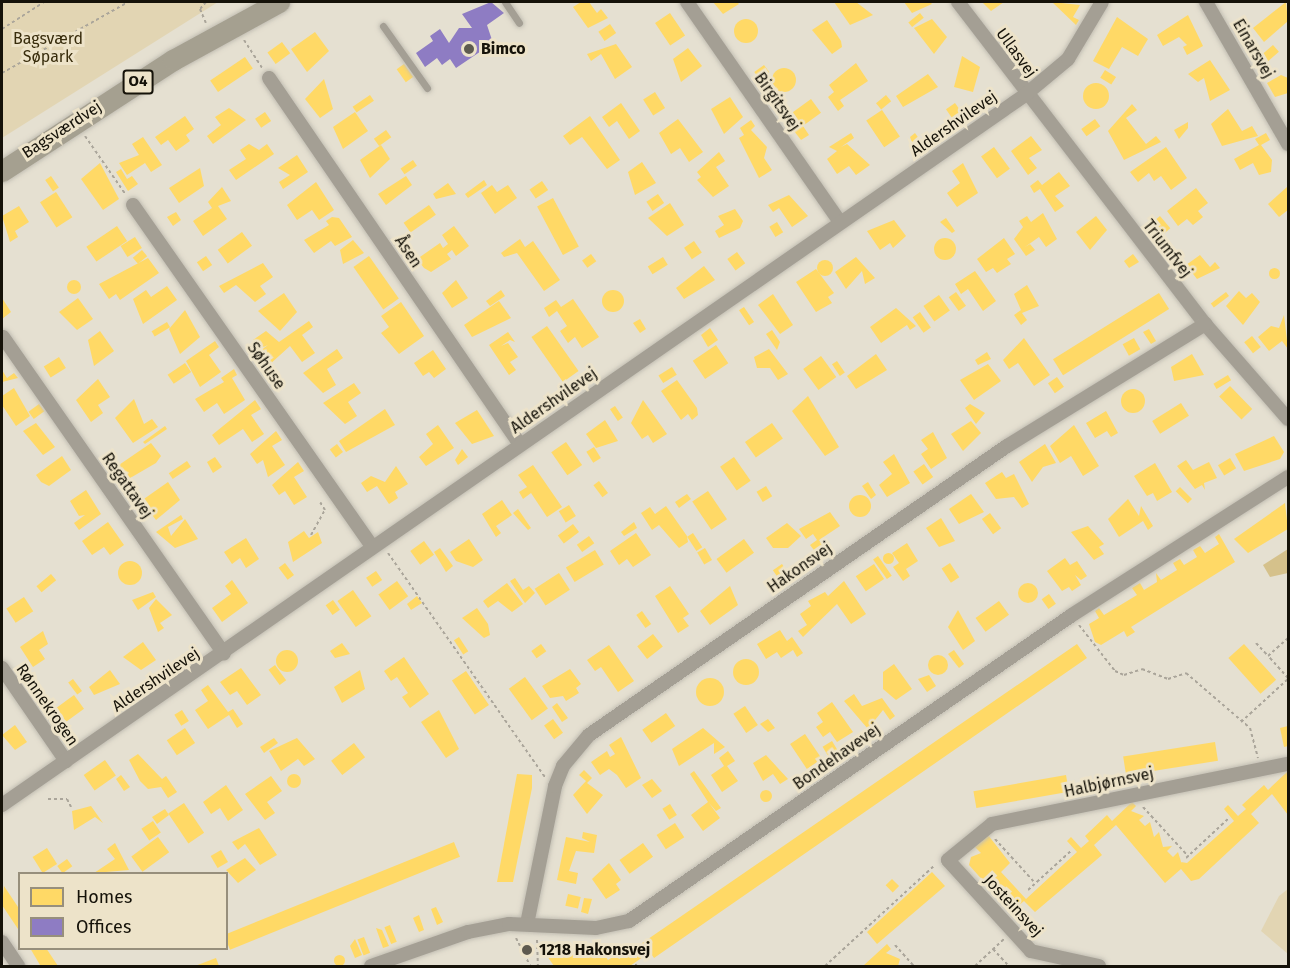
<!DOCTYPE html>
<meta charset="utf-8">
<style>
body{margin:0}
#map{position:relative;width:1290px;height:968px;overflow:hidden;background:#e5e0d1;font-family:"Fira Sans",sans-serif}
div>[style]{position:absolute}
.green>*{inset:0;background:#e2d5b3}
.water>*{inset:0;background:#d5c18b}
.homes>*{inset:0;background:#ffd966;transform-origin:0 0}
.round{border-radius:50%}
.offices>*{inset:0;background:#8e7cc3}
.path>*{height:2px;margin-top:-1px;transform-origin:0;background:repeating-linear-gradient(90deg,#aaa59a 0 3px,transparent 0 6px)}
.roads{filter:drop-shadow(0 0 2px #c2beb3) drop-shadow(0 0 2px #c2beb3)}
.service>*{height:7px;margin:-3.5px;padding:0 3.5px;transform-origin:3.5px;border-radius:3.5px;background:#a49f94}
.minor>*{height:14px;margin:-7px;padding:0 7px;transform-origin:7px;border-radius:7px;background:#a49f94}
.primary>*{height:21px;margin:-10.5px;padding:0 10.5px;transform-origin:10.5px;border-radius:10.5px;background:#a5a090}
.dots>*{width:16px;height:16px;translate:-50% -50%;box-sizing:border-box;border:3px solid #ede3c9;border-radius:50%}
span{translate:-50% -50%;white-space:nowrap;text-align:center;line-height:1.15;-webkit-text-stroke:6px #ede3c9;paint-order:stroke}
.shield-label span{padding:2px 4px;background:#ede3c9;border:2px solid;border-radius:4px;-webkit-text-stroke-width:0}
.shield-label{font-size:15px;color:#151209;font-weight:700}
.park-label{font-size:16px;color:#382c0c}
.poi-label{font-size:16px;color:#151209;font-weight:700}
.left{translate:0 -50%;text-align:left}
.street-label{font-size:16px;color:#151209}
.frame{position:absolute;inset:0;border:3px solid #151209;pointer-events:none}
.legend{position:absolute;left:18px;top:872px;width:210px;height:78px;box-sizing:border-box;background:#ede3c9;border:2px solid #978f7c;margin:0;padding:8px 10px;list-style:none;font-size:18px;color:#151209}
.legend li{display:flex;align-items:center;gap:12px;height:30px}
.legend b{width:30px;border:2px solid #978f7c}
</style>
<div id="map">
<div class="green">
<i style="clip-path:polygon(2px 2px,218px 2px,2px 138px)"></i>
<i style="clip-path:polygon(1288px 889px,1288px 954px,1261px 931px,1279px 896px)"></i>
</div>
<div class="water">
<i style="clip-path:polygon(1288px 549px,1288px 573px,1270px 577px,1263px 565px)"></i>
</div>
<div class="homes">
<i style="clip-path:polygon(581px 2px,589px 2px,597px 13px,601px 9px,608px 18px,588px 28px,573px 7px)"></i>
<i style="clip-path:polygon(713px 2px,737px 2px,739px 4px,723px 14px)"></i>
<i style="clip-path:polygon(834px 2px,856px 2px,873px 15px,850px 25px)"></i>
<i style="clip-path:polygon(904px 2px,930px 2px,932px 4px,912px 13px)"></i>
<i style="clip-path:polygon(982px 2px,1004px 2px,991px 11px)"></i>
<i style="clip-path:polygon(1052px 2px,1080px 5px,1073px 17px,1079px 20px,1076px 25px)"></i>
<i style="clip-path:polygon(1286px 2px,1288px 21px,1264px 42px,1253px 28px)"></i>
<i style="left:670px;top:13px;width:27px;height:18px;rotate:56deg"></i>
<i style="left:920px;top:13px;width:6px;height:15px;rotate:51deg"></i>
<i style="clip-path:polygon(1188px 15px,1203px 46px,1187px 55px,1183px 47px,1187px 45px,1179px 37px,1163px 46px,1157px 35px)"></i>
<i style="clip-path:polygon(1117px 17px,1148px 39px,1138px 56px,1122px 47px,1109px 69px,1093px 61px)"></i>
<i style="clip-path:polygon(932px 19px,947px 37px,934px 54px,914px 28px)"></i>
<i class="round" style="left:734px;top:19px;width:24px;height:24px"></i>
<i style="clip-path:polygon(827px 20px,841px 41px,842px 47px,832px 54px,812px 30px)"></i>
<i style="left:610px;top:24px;width:11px;height:14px;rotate:56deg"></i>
<i style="clip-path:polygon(315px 32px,329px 51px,307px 72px,291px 49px)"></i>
<i style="left:282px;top:42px;width:14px;height:18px;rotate:54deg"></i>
<i style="clip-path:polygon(616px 44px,632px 67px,615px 79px,601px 54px,591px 61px,587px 54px)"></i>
<i style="left:1273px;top:45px;width:9px;height:16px;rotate:49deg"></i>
<i style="clip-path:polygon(688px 48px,702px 66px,681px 82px,673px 59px)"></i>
<i style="clip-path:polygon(962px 56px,980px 67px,973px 92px,954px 87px)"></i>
<i style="left:245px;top:57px;width:14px;height:42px;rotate:56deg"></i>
<i style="clip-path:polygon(1210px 60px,1230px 90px,1210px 101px,1204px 78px,1198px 82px,1188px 74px)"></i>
<i style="clip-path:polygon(856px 63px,868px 81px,840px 100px,844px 106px,838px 111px,828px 97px,834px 92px,829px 85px)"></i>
<i style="left:404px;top:64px;width:16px;height:9px;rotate:55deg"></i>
<i style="left:764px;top:65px;width:9px;height:12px;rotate:54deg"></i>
<i class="round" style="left:772px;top:68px;width:24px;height:24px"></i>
<i style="left:1105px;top:70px;width:13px;height:9px;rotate:32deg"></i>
<i style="clip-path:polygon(928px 74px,938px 87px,903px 107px,896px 96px)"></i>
<i style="clip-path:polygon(1281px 75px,1288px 78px,1288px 93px,1275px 97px,1267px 83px)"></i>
<i style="clip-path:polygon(324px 79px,333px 109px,320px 118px,305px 99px)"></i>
<i class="round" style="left:1083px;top:83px;width:26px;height:26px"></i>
<i style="left:655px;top:92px;width:19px;height:14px;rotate:58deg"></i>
<i style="left:370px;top:95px;width:7px;height:21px;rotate:56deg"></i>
<i style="left:886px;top:95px;width:8px;height:13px;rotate:50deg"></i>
<i style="clip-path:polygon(730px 97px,743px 117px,724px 134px,711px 109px)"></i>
<i style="left:811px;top:99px;width:17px;height:23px;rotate:54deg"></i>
<i style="clip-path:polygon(621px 103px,640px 131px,629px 139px,617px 121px,609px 127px,602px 117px)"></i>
<i style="left:955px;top:103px;width:16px;height:11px;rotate:55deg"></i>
<i style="clip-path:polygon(1132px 104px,1137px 110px,1126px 118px,1146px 144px,1156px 136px,1161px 142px,1124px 160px,1108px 131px)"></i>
<i style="clip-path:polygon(229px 108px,246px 120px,213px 144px,207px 136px,221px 125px,215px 117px)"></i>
<i style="clip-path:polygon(1228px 109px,1242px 131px,1252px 126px,1258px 136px,1222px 146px,1211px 124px)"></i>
<i style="left:882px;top:110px;width:32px;height:19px;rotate:56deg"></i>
<i style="left:265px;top:112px;width:11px;height:12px;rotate:56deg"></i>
<i style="clip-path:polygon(355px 112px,368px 131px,343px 149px,333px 127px)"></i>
<i style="clip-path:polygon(185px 116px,194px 129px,186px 135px,190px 141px,176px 151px,168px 140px,161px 145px,155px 137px)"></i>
<i style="clip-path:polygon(590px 116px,620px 160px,607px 169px,582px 137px,570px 145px,563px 136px)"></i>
<i style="clip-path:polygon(678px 119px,703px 152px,689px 162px,680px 148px,671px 154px,659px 133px)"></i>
<i style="left:1095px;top:119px;width:9px;height:17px;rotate:54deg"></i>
<i style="clip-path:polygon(751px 120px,755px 126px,751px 130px,767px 147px,764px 158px,772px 170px,759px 178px,739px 138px,744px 135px,740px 128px)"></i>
<i style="clip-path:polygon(1188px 122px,1188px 128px,1179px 139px,1174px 130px)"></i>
<i style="clip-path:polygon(803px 126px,809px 135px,801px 140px,794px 131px)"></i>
<i style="left:386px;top:130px;width:9px;height:15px;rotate:54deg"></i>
<i style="clip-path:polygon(851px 133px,854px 138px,841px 147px,847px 144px,870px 165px,856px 175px,849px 166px,837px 174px,827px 159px,837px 151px,829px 147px)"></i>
<i style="clip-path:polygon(915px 133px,925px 147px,916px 153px,910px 137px)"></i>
<i style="clip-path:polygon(1266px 133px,1270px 140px,1261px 145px,1272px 160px,1271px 172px,1259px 175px,1253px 163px,1240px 170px,1234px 159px,1259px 145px,1255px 139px)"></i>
<i style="clip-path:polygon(1031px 136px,1042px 150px,1029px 158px,1037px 168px,1028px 175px,1011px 151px)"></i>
<i style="clip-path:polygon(143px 137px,162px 165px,151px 172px,145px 163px,127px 175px,119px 163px,139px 155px,132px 144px)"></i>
<i style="clip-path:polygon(249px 144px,259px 150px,267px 144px,274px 154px,236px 180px,229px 170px,246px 159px,240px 150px)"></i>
<i style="clip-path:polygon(381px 145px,390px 159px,370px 178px,360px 160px)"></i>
<i style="left:994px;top:147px;width:27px;height:16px;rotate:54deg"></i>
<i style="clip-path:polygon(1166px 147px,1187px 178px,1171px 190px,1161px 176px,1154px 181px,1149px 173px,1138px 182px,1130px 172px)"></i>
<i style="clip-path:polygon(719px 152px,725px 161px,716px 167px,729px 186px,713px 197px,697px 180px,701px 177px,697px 172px)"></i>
<i style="clip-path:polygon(297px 155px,308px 172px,283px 189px,279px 182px,290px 175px,278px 168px)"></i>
<i style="left:413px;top:160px;width:7px;height:15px;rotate:56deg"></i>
<i style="clip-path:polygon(642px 162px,656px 183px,635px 195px,628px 172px)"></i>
<i style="clip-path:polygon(100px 163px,119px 199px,103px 210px,81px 179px)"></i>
<i style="clip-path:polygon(963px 163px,978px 193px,957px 207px,947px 193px,960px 183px,952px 171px)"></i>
<i style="clip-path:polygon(200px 168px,204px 186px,179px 203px,169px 188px)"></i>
<i style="clip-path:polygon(121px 169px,127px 179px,132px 176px,138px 184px,128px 191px,116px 172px)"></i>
<i style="clip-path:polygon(1059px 172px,1070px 186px,1055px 196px,1064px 206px,1055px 212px,1040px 189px,1034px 193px,1030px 186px,1038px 180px,1042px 185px)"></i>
<i style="left:51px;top:176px;width:14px;height:7px;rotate:56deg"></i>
<i style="clip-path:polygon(406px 176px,412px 185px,386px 205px,378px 194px)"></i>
<i style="clip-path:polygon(484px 180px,487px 185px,468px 198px,465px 194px)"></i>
<i style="left:542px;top:181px;width:11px;height:15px;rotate:56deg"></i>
<i style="clip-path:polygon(316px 182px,334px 210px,319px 220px,312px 210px,297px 220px,287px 205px)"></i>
<i style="clip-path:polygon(448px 183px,456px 194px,436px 199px,433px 194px)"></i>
<i style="clip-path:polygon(492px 185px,497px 192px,508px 185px,517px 198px,495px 214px,481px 193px)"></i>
<i style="clip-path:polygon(222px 187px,231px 201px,218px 206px,227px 219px,203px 236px,193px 221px,212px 208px,208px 202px)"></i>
<i style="clip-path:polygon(1287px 187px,1288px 210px,1279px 217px,1268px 204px)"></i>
<i style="clip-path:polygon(1196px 188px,1208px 203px,1198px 211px,1203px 217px,1193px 225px,1187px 219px,1178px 226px,1167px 211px)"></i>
<i style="left:56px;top:192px;width:30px;height:19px;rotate:57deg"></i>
<i style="left:658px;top:194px;width:11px;height:14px;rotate:56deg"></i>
<i style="clip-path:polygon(789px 195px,808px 216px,792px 227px,779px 208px,773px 212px,768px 205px)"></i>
<i style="left:553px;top:198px;width:55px;height:18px;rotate:62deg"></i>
<i style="clip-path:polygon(670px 203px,684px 225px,667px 236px,648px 218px)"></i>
<i style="left:429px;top:205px;width:12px;height:31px;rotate:55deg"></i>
<i style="clip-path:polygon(19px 206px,29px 222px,15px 231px,18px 237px,10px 242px,2px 216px)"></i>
<i style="clip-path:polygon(735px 209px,743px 221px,740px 228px,719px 238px,715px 231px,724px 225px,718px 216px)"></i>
<i style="clip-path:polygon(176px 212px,181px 220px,173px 226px,167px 217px)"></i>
<i style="clip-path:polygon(1043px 213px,1057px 239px,1046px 247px,1039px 237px,1025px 247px,1030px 244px,1035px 250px,1026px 256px,1014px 239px,1023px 227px,1019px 221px,1027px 216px,1031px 222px)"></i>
<i style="clip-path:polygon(1096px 216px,1107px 230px,1090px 250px,1076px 232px)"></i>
<i style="left:1160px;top:216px;width:16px;height:10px;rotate:50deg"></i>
<i style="clip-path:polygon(332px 217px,339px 218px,352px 237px,335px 246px,331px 241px,314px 253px,304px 240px,329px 225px,326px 221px)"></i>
<i style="clip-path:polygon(946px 218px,955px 231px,952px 233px,940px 222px)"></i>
<i style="clip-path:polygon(894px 220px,906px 236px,893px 248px,890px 243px,880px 250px,867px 231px)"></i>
<i style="left:777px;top:222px;width:12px;height:9px;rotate:59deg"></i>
<i style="left:117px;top:226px;width:18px;height:37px;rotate:56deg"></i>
<i style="clip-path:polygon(454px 226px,469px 246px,456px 256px,452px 250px,447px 254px,451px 259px,431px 272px,424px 268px,417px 259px,440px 243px,443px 248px,448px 244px,442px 235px)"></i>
<i style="left:242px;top:232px;width:17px;height:30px;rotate:54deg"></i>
<i style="left:135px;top:237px;width:13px;height:17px;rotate:58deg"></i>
<i style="clip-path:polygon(1004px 238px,1015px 254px,1007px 259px,1011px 264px,997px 273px,993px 268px,986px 272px,977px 259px)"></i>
<i class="round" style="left:934px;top:238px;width:22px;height:22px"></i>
<i style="clip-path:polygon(520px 239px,525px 247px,533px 241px,560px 280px,544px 291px,517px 253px,504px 257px,501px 253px)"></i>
<i style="clip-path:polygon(353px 240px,364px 253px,343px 264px,340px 250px)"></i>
<i style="left:694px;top:241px;width:14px;height:12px;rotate:56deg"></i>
<i style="left:142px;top:250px;width:8px;height:12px;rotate:50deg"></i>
<i style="left:737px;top:252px;width:14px;height:12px;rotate:54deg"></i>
<i style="left:591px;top:254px;width:9px;height:11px;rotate:54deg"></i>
<i style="clip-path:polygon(1133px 254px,1139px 262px,1129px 268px,1124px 261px)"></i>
<i style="clip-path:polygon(1200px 255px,1210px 267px,1215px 262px,1220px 268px,1197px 279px,1186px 265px)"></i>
<i style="left:206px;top:256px;width:11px;height:11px;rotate:56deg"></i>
<i style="left:369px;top:256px;width:52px;height:19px;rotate:55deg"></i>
<i style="left:663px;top:257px;width:9px;height:18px;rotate:58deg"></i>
<i style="clip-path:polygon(856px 257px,875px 278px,865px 284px,862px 271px,846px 289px,835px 272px)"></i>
<i style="clip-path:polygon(148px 258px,159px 273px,120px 300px,116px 294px,109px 299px,99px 284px)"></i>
<i class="round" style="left:817px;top:260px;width:16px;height:16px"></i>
<i style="clip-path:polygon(263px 263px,273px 277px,260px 286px,266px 294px,255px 302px,236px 285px,224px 293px,219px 286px)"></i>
<i style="clip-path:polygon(704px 266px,715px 280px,684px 299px,676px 288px)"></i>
<i class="round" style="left:1268.5px;top:267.5px;width:11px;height:11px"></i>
<i style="clip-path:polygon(816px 269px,834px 293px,828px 297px,832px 303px,816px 312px,796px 282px)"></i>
<i style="clip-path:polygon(975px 271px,996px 301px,983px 311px,968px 289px,961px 294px,955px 284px)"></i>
<i class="round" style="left:67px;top:280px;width:14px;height:14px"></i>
<i style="clip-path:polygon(456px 280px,468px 298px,452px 308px,442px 293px)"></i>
<i style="clip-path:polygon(1027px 285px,1039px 306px,1022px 313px,1027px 320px,1021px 325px,1014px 315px,1021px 310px,1014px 294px)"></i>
<i style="clip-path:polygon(167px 286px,177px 300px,143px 324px,133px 299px,146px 290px,151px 297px)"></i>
<i class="round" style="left:602px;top:290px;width:22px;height:22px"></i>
<i style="clip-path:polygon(501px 290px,505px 296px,490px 306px,486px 301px)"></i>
<i style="clip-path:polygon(1239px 291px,1246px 298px,1252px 293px,1260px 302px,1243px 325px,1226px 306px)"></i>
<i style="left:956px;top:292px;width:17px;height:9px;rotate:54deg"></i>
<i style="left:1226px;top:292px;width:5px;height:19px;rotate:53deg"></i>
<i style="clip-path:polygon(284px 293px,297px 312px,280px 331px,258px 311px)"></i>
<i style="left:1159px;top:293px;width:19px;height:125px;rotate:58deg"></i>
<i style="clip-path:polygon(773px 294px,793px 325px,780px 334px,758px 305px)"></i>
<i style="left:939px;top:295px;width:19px;height:19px;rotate:55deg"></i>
<i style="clip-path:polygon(2px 298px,11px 312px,2px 319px)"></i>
<i style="clip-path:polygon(78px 298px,93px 319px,77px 330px,59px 312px)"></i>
<i style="clip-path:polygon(573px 299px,599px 337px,582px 348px,575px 337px,568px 343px,560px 331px,567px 326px,557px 311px,549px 317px,544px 308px,556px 300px,561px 307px)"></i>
<i style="clip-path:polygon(499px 301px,511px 318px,472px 337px,464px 325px)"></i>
<i style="clip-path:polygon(401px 302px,424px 336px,399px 354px,381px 333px,389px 327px,381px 316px)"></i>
<i style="left:744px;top:307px;width:18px;height:6px;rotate:56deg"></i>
<i style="clip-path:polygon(896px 308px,916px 326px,910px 330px,907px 325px,881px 343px,870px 327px)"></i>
<i style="clip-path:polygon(185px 310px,200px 337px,180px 354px,169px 329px)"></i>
<i style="left:920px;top:312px;width:19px;height:9px;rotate:55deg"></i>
<i style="clip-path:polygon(1284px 315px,1288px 349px,1282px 341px,1269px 351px,1258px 337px,1271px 326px,1279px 328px)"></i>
<i style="clip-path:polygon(640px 319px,646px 329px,640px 333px,633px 323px)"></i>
<i style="clip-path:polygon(309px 321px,313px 327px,302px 335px,315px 353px,302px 362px,290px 346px,269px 365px,261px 350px,268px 345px,259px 349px,253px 340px,266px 331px,279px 342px)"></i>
<i style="left:167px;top:322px;width:6px;height:18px;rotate:59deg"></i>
<i style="left:547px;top:326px;width:55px;height:19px;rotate:55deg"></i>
<i style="clip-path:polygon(710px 328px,718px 340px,708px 347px,701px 335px)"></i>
<i style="clip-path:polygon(1149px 329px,1156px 341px,1151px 344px,1143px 332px)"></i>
<i style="clip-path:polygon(772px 330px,780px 342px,777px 350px,766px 334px)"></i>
<i style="clip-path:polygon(100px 331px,114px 351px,94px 366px,88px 340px)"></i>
<i style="clip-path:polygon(508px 332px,515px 342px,510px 340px,501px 346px,508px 343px,518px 357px,510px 362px,516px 370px,509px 375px,489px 345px)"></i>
<i style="left:1252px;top:336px;width:14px;height:10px;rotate:51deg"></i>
<i style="clip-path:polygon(1024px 338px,1050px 375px,1034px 386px,1018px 363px,1009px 369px,1003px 360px)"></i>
<i style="left:1134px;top:338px;width:13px;height:13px;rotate:61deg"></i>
<i style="clip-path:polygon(215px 341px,219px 347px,209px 355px,221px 372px,200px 387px,186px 361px)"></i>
<i style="left:716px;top:345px;width:22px;height:28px;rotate:56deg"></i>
<i style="clip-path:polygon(337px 349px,343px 358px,327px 369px,336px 385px,323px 393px,303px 373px)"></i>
<i style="clip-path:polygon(769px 349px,788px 374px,778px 380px,770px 368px,757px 368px,754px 357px)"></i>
<i style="clip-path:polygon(433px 350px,446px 369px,434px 378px,429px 372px,423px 376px,414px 363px)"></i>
<i style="clip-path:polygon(987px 352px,991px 359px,978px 365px,975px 360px)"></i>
<i style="clip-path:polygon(876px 354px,887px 370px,856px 389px,847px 376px)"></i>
<i style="clip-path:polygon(1192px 354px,1204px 375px,1174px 381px,1171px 367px)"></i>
<i style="left:821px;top:356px;width:26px;height:22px;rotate:54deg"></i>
<i style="left:59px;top:357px;width:13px;height:18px;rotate:58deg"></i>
<i style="left:837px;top:361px;width:14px;height:6px;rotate:56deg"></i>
<i style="left:185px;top:363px;width:11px;height:21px;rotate:56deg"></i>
<i style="clip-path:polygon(988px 364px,1001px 381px,974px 400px,960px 380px)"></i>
<i style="left:672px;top:367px;width:9px;height:16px;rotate:58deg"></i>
<i style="clip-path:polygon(234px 369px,237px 375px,232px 378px,245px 400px,224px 414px,217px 403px,204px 412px,195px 399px,224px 382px,221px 378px)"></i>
<i style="clip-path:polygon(2px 370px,7px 378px,14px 373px,18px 378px,2px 382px)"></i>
<i style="left:1228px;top:375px;width:6px;height:17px;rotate:59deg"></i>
<i style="left:1057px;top:377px;width:12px;height:11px;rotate:55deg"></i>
<i style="clip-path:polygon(98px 379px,110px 397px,98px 405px,103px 413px,91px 422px,76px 400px)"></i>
<i style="clip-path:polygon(677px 380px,697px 408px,698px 415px,692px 420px,688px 414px,681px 420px,661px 391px)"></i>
<i style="clip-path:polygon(354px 383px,361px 393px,348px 402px,357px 416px,345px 424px,323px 403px)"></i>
<i style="left:1230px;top:386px;width:32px;height:15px;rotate:46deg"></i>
<i style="clip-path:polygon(14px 388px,30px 416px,16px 426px,2px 405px,2px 396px)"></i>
<i class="round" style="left:1121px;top:389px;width:24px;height:24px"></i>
<i style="clip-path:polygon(808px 396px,839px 447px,825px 456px,792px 411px)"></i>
<i style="clip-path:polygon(134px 399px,144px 424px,152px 419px,158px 427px,133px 443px,115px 418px)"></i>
<i style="clip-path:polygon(255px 400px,261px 409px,251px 415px,264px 434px,252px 442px,243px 429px,219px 445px,212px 435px)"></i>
<i style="clip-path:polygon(643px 400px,667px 434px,653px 443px,648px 435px,642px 439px,631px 423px)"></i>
<i style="left:1181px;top:403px;width:15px;height:34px;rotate:58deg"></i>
<i style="left:39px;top:404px;width:9px;height:13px;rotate:54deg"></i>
<i style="clip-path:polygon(970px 404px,985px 413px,976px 424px,965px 408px)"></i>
<i style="left:615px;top:406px;width:14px;height:6px;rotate:56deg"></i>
<i style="clip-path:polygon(385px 409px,395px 425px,346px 452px,339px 441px)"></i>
<i style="clip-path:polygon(477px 410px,494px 436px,472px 444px,455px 423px)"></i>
<i style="clip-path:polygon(1106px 411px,1118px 433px,1111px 437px,1107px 431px,1095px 438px,1086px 423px)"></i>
<i style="clip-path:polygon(605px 420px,618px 441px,596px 448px,586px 434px)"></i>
<i style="clip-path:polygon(971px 421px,981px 433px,963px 451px,951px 434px)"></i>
<i style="clip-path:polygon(36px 423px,55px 447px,43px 455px,23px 431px)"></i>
<i style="left:772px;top:423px;width:19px;height:33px;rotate:55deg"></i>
<i style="clip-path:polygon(438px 425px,454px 448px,426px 466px,419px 457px,433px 444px,426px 434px)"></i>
<i style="clip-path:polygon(1074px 425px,1099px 466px,1083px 476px,1071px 456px,1060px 463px,1050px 446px)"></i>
<i style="clip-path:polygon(165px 426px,167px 429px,145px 444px,143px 442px)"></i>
<i style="clip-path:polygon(276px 431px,282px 440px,272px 446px,285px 465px,268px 477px,263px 460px,257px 464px,250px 454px)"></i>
<i style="clip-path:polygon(933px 432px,947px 458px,931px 469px,921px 454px,928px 449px,921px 440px)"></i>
<i style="clip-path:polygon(1274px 436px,1284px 452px,1280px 459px,1244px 471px,1235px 454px)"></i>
<i style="left:566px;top:442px;width:28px;height:18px;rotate:55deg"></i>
<i style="clip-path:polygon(151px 443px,161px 456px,156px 463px,125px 481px,116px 467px)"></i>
<i style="left:337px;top:444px;width:10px;height:9px;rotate:53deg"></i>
<i style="clip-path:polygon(1045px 444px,1056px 463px,1043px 467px,1032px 482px,1019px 462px)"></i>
<i style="left:594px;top:447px;width:13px;height:9px;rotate:58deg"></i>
<i style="clip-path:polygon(462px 449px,468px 457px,458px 465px,455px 460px)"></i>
<i style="clip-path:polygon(894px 454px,910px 483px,887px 497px,879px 485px,892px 474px,883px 462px)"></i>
<i style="clip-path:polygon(62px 456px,71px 470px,49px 486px,41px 482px,36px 475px)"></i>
<i style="clip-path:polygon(215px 457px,222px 467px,213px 473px,207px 462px)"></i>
<i style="left:734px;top:457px;width:29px;height:17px;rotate:55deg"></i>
<i style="left:1230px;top:458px;width:12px;height:14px;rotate:59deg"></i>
<i style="clip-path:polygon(1186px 460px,1193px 470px,1209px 462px,1217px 478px,1204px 483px,1205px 490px,1202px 485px,1195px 489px,1177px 466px)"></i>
<i style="left:187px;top:461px;width:7px;height:22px;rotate:56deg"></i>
<i style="clip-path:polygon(298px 462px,304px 471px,294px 477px,307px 497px,294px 505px,285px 491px,279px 495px,272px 485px)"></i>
<i style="clip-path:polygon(1155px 463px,1172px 492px,1157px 501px,1153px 493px,1147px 496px,1134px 476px)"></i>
<i style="left:924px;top:464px;width:16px;height:13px;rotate:55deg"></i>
<i style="clip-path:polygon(533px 465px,562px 507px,547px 517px,531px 493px,523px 499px,519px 492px,527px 487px,518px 475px)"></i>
<i style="clip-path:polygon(396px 466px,408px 484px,395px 492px,398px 498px,389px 504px,377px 486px,367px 492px,361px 483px,371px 476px,385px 482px)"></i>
<i style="clip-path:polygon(1002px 472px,1006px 478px,1014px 474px,1029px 504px,1022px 508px,1014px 497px,996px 499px,985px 483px)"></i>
<i style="left:599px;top:481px;width:15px;height:7px;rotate:53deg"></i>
<i style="clip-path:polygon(168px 482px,180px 500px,156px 520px,141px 501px)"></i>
<i style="clip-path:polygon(868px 482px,876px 495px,871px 499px,862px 486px)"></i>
<i style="left:766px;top:486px;width:12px;height:11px;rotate:59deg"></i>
<i style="left:1180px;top:487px;width:17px;height:6px;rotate:45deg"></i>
<i style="clip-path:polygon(86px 490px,101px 514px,79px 530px,74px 523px,85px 515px,79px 516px,70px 501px)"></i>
<i style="left:708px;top:491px;width:34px;height:19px;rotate:56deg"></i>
<i style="clip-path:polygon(687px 494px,691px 499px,679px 508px,675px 502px)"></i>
<i style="clip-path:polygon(971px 494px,984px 512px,959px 524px,949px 509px)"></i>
<i class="round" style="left:849px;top:495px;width:22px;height:22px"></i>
<i style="clip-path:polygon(1128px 499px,1139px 516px,1141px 506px,1153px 526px,1148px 530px,1143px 521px,1119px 537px,1108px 519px)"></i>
<i style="clip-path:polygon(502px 500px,512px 515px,496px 526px,501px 533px,496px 537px,482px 514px)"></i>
<i style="clip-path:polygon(1285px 503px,1288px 529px,1248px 553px,1234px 539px)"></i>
<i style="left:569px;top:505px;width:13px;height:12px;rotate:58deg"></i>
<i style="clip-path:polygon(666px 506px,687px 536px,688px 542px,679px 548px,659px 525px,652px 530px,641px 513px,650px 507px,655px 514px)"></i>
<i style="clip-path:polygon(518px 509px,531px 528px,528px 530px,513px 513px)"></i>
<i style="clip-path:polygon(830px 512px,840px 526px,819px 540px,825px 548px,817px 554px,810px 545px,817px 540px,813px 534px,806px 539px,799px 529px)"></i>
<i style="left:990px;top:513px;width:19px;height:10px;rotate:54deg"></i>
<i style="clip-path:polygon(181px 515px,183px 519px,168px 527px,171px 536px,185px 519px,198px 539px,175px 548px,156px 532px)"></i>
<i style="clip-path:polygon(941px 518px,955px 541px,939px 547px,926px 528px)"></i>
<i style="clip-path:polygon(108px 522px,124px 545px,110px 555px,104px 547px,92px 555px,82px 541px)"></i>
<i style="clip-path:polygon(634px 522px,637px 528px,624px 536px,621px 532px)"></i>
<i style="clip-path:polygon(787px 523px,801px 536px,788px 548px,773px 548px,766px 538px)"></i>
<i style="left:573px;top:524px;width:10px;height:19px;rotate:53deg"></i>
<i style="clip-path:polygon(1088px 526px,1104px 544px,1099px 547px,1104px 554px,1094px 560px,1071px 532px)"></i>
<i style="clip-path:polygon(304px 531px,309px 538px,318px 532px,322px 543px,293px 562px,288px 542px)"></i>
<i style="clip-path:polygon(636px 533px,651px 555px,633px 567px,627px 559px,619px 565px,610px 551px)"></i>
<i style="left:693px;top:533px;width:17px;height:7px;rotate:57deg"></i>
<i style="clip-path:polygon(1219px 534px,1235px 562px,1131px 627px,1135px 632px,1127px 637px,1124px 631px,1101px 645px,1095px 642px,1089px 624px,1099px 618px,1095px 611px,1099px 608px,1104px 615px,1137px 595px,1132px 588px,1140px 583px,1144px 590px,1157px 582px,1156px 573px,1161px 580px,1177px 570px,1173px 563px,1180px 559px,1184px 565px,1197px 557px,1193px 550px,1200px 546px,1205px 553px,1219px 544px,1215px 537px)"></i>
<i style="left:589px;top:536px;width:9px;height:15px;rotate:54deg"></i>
<i style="clip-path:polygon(246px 538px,259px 559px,246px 568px,240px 558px,232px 564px,224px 552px)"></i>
<i style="clip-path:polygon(469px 539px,483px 560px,473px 567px,456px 561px,450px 552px)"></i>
<i style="left:744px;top:539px;width:17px;height:34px;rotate:54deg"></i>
<i style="left:424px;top:541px;width:17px;height:17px;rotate:54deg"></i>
<i style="clip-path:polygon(907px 543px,918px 561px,906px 569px,910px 576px,903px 581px,893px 567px,899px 563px,892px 553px)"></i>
<i style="clip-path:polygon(440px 548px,453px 566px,446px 572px,434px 552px)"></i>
<i style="left:705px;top:548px;width:14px;height:9px;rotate:60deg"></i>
<i style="left:595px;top:550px;width:17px;height:34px;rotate:59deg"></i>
<i class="round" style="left:882.5px;top:552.5px;width:11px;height:11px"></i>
<i style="left:878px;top:556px;width:24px;height:6px;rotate:55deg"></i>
<i style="clip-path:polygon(1065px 558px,1070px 565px,1077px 561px,1087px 576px,1081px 580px,1075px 575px,1081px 585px,1072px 591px,1069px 587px,1062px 591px,1047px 571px)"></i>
<i class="round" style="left:118px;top:561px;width:24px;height:24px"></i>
<i style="left:285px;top:563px;width:15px;height:8px;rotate:53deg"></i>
<i style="left:950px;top:563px;width:17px;height:10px;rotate:57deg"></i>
<i style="left:782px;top:564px;width:11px;height:11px;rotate:56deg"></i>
<i style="left:874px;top:564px;width:18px;height:22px;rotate:56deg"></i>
<i style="left:376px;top:571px;width:11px;height:12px;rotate:56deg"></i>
<i style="left:559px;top:573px;width:20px;height:29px;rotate:57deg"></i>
<i style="left:51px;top:574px;width:8px;height:19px;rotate:50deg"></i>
<i style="clip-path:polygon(515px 578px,523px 590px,529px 586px,535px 593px,525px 603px,510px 581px)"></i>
<i style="clip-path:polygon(232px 580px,248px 603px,222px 622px,212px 608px,231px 594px,225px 586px)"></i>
<i style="left:397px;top:581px;width:19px;height:23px;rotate:54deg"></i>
<i style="clip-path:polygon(844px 581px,866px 614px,851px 624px,837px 604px,803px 637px,798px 631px,807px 625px,800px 614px,811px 606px,808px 601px,825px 592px,828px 596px)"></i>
<i class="round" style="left:1018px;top:583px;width:20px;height:20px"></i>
<i style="clip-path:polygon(507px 583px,523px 604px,512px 612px,498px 601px,488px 608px,483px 601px)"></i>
<i style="clip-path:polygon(670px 586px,689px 614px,683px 618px,689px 626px,678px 633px,655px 596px)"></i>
<i style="clip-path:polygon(730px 586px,738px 605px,710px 625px,700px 611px)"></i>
<i style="left:353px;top:590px;width:32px;height:19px;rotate:55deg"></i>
<i style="clip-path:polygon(153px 592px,156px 597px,138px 610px,132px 600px)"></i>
<i style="left:1049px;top:594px;width:12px;height:9px;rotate:55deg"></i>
<i style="clip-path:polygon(417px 596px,422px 603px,411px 610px,407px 604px)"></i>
<i style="left:24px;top:597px;width:17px;height:21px;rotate:57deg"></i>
<i style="clip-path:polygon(156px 599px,172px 615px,160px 623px,164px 628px,158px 632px,149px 608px)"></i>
<i style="left:333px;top:600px;width:12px;height:9px;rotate:55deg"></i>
<i style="left:999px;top:601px;width:17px;height:29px;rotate:54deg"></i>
<i style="clip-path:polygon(477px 608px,488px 624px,490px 635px,484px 638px,462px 618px)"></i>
<i style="clip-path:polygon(958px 610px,975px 641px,963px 650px,948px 627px)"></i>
<i style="left:642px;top:611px;width:16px;height:7px;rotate:55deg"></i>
<i style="clip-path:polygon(780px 630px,787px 641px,792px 637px,803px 653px,797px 657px,793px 650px,781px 658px,777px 652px,766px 659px,757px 644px)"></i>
<i style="clip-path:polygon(43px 631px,48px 644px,39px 650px,45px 659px,33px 667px,20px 647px)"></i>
<i style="left:653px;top:634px;width:16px;height:20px;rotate:52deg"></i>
<i style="left:459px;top:637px;width:17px;height:6px;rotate:57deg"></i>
<i style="clip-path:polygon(143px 642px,156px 660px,141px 670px,123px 657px)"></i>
<i style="clip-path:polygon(342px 643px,350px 654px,335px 658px,330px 651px)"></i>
<i style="left:541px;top:644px;width:9px;height:12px;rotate:54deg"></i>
<i style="clip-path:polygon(1077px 644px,1087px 658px,654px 958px,650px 952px,630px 966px,554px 966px,545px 953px,554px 947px,558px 954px,566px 949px,571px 955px,578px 950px,583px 957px,591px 952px,596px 958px,603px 953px,608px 960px,616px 955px,619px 959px)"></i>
<i style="left:1244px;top:644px;width:48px;height:21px;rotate:48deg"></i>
<i style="clip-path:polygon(609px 645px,634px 681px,618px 692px,601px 667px,595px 671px,587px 660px)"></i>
<i style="clip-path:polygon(954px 650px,964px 664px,959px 668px,948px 654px)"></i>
<i class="round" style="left:276px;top:650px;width:22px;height:22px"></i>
<i class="round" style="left:928px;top:655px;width:20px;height:20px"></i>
<i style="clip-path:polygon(404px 657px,429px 694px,410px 708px,402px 697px,408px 693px,397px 677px,391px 681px,384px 671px)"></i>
<i class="round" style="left:733px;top:659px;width:26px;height:26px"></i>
<i style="clip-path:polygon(894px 664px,912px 689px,896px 700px,883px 689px,883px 672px)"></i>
<i style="left:275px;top:665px;width:19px;height:8px;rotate:54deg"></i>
<i style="clip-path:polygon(241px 668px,261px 695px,247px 705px,237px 691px,230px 695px,220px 682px)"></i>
<i style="clip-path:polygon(570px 669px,581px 684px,576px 688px,579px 693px,566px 701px,563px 696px,550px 698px,542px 686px)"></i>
<i style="clip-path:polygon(110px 670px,120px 684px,94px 695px,89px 687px)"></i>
<i style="clip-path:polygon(360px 670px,365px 689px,342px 703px,334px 687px)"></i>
<i style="left:466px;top:671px;width:41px;height:17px;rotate:56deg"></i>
<i style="clip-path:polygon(929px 675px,936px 686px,927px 692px,918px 679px)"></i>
<i style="left:525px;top:677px;width:39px;height:20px;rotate:54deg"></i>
<i class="round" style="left:696px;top:678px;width:28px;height:28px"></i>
<i style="left:73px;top:679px;width:15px;height:6px;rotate:53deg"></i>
<i style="clip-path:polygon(208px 685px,228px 712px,233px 709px,243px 724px,237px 728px,229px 715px,208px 729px,195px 710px,208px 701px,201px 690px)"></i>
<i style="clip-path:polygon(854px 694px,862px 706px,882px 698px,895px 716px,890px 720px,883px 710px,868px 729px,844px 701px)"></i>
<i style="left:74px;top:695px;width:17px;height:22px;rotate:54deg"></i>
<i style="clip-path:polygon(832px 702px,853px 732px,837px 742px,830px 732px,823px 737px,816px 727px,823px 722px,817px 713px)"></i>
<i style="clip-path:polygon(557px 703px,568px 718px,562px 722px,552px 707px)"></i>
<i style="left:745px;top:706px;width:23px;height:14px;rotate:56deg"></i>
<i style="left:182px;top:710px;width:13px;height:9px;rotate:58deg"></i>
<i style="clip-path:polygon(439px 710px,459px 749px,446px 758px,421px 722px)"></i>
<i style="left:666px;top:713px;width:16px;height:29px;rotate:55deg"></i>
<i style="left:553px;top:719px;width:17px;height:11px;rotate:54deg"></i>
<i style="clip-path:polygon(768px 719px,775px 728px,768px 732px,760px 724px)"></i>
<i style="clip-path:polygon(15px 725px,27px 742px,15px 750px,2px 735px)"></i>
<i style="clip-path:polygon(1288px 726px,1288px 746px,1284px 747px,1280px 728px)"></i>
<i style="left:185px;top:728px;width:18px;height:22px;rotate:56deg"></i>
<i style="clip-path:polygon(703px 728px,725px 747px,714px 754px,714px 743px,679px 766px,672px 749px)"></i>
<i style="left:805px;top:734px;width:30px;height:18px;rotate:56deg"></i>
<i style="clip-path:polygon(621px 737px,641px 778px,626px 788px,617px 775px,609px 769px,600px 775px,591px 762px,607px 751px,610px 757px,615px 754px,609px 745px)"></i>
<i style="clip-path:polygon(274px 738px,278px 743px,264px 753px,260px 747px)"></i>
<i style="clip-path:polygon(297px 738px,315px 759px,304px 766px,298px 759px,281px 771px,269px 751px)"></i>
<i style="left:832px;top:741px;width:12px;height:11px;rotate:59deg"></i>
<i style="left:1215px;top:742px;width:19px;height:93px;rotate:81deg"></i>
<i style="left:354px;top:743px;width:18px;height:29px;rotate:52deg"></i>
<i style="clip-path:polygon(728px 751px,735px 761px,727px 766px,738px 781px,722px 792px,711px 775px,724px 766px,719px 758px)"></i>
<i style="clip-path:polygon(138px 754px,162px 779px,166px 776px,177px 792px,168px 798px,161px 787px,148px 789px,140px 781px,129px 760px)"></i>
<i style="clip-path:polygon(766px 755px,788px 779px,780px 784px,773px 774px,763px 781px,753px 763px)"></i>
<i style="left:105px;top:760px;width:19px;height:26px;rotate:55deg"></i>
<i style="clip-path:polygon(584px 770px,592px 778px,587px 783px,603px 795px,587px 814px,573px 795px,586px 781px,579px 775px)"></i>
<i style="clip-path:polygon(694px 771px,721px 808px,716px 811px,709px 803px,720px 818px,703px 831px,691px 815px,708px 802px,690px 774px)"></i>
<i style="clip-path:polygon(1288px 771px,1288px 815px,1272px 794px,1251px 814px,1259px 823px,1199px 879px,1191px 881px,1181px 869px,1165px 883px,1116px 825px,1094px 845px,1102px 855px,1035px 912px,1024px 901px,1011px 912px,969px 865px,971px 857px,981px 853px,975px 847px,988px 835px,1010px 863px,1001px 872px,1026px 899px,1077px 852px,1067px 841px,1071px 837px,1081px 848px,1089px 841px,1085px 836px,1107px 815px,1112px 821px,1132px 802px,1136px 806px,1131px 811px,1144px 816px,1139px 820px,1145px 826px,1150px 822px,1154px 837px,1159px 832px,1163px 847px,1172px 846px,1167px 851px,1173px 857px,1178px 852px,1183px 868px,1181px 862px,1187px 863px,1234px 821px,1224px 809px,1228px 805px,1238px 816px,1246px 809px,1242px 805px,1264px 785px,1268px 790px)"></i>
<i style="clip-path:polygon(517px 774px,532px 775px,532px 788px,513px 882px,497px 882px)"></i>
<i class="round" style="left:287px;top:774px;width:14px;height:14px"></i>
<i style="clip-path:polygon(121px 775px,130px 787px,124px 791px,116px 779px)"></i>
<i style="left:1066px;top:775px;width:17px;height:94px;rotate:80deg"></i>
<i style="clip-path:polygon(271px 776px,282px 791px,267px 802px,275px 813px,265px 820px,245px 794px)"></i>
<i style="clip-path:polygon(652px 779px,662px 791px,652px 798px,642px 785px)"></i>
<i style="clip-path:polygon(226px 785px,243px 810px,228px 821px,220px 808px,211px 814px,203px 802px)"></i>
<i class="round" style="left:760px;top:790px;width:12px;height:12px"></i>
<i style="left:184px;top:803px;width:36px;height:19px;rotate:56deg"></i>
<i style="left:670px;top:804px;width:13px;height:9px;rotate:58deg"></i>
<i style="clip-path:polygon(91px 806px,103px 823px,95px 817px,74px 830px,72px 811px)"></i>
<i style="clip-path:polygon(165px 809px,169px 815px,157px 824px,152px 817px)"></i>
<i style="left:153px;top:821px;width:14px;height:14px;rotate:56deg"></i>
<i style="left:675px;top:823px;width:17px;height:22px;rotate:57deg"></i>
<i style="clip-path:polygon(259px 828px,277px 855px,260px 865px,245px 844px,238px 850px,232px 842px)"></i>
<i style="clip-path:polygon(583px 832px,597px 835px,594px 853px,576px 851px,569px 871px,578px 873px,576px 884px,557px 880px,566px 837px,590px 842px,582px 838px)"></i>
<i style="left:158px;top:837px;width:19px;height:33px;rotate:54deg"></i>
<i style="left:454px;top:842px;width:16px;height:248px;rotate:68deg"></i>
<i style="clip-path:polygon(115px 843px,129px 870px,94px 873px,115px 859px,107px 849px)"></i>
<i style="left:643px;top:843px;width:17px;height:29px;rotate:54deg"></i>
<i style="left:47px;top:848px;width:19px;height:17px;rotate:58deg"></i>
<i style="left:221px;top:850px;width:14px;height:12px;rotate:60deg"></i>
<i style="clip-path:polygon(245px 858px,256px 870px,238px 883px,226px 870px)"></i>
<i style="left:67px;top:859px;width:9px;height:12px;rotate:54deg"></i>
<i style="clip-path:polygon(609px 863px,621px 880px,616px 884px,620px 890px,606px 899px,592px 879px)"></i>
<i style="clip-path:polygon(932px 872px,945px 886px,877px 944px,867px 932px)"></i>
<i style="left:892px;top:879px;width:10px;height:9px;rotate:45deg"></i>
<i style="clip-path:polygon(4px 886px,20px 910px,20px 932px,2px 905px)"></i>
<i style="left:568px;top:894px;width:13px;height:12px;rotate:13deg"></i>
<i style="clip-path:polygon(584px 898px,592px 899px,588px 914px,581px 912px)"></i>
<i style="clip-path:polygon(436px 907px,443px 922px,437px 925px,431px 909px)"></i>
<i style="clip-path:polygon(419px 915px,424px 930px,419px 932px,413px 918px)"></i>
<i style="left:390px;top:925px;width:18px;height:6px;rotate:68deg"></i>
<i style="clip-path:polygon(376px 928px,382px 930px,389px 946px,383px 948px)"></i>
<i style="left:364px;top:937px;width:17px;height:7px;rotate:69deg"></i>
<i style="clip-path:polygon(355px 939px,362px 955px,355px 958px,350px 946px)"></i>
<i style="clip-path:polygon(887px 944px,891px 949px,886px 953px,900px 959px,898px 966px,863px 966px)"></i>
<i style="clip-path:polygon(30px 948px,46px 948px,58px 966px,40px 965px)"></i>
<i class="round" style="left:333.5px;top:954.5px;width:11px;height:11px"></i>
<i style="clip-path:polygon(216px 958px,219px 966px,195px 966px)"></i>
</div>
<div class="offices">
<i style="clip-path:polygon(491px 2px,504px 13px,487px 25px,493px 43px,456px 68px,450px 59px,442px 65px,437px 58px,425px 67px,416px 53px,433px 41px,430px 36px,440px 29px,449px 43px,459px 28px,472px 28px,462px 14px)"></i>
</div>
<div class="path">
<i style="left:206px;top:2px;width:9px;rotate:131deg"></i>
<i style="left:200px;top:9px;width:15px;rotate:67deg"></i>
<i style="left:2px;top:29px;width:50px;rotate:-32.7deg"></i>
<i style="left:244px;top:40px;width:33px;rotate:57deg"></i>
<i style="left:2px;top:73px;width:145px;rotate:-29.4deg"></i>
<i style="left:85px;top:136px;width:72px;rotate:55.2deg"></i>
<i style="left:311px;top:535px;width:29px;rotate:-61deg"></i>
<i style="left:325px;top:510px;width:9px;rotate:-122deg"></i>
<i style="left:388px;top:553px;width:274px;rotate:55deg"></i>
<i style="left:1079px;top:625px;width:58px;rotate:52deg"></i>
<i style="left:1115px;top:671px;width:10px;rotate:24deg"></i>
<i style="left:1124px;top:675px;width:19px;rotate:-18deg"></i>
<i style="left:1142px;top:669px;width:28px;rotate:21deg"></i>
<i style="left:1168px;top:679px;width:19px;rotate:-18deg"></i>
<i style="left:1186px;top:673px;width:84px;rotate:40.7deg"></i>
<i style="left:1250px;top:728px;width:31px;rotate:75deg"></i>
<i style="left:1256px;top:643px;width:18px;rotate:47deg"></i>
<i style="left:1288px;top:678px;width:30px;rotate:-132deg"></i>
<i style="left:1268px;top:656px;width:27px;rotate:-42deg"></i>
<i style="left:1241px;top:722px;width:64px;rotate:-42.5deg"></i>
<i style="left:48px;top:799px;width:19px"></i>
<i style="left:67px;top:799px;width:9px;rotate:63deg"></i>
<i style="left:1143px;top:807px;width:67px;rotate:47.4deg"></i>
<i style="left:995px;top:839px;width:59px;rotate:47.7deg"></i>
<i style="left:1186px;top:858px;width:59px;rotate:-42.9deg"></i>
<i style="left:1028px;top:890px;width:59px;rotate:-42.3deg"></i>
<i style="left:516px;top:938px;width:31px;rotate:63deg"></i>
<i style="left:537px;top:940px;width:26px;rotate:88deg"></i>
<i style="left:895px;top:945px;width:28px;rotate:48deg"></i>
<i style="left:993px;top:949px;width:23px;rotate:47deg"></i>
<i style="left:635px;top:964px;width:3px;rotate:45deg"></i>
<i style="left:825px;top:966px;width:149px;rotate:-42.6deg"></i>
<i style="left:975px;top:966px;width:40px;rotate:-43deg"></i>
</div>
<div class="roads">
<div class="service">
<i style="left:505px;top:2px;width:25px;rotate:56deg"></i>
<i style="left:383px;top:26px;width:76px;rotate:54.6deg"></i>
</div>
<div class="minor">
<i style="left:687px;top:2px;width:268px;rotate:55.2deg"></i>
<i style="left:958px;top:2px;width:406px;rotate:52.5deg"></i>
<i style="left:1205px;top:324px;width:126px;rotate:48.9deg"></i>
<i style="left:1206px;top:2px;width:164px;rotate:60deg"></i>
<i style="left:269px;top:78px;width:444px;rotate:55.6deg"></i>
<i style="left:133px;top:205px;width:416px;rotate:55deg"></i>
<i style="left:3px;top:337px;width:386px;rotate:55.1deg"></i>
<i style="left:2px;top:668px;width:113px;rotate:55.5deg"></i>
<i style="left:2px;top:805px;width:1245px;rotate:-34.76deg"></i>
<i style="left:1025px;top:95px;width:56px;rotate:-39.9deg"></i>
<i style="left:1068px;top:59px;width:66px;rotate:-59.2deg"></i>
<i style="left:527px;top:924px;width:141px;rotate:-78.5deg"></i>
<i style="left:555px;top:786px;width:22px;rotate:-68deg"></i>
<i style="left:563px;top:766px;width:40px;rotate:-50deg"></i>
<i style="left:589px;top:735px;width:508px;rotate:-34.66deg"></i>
<i style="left:1007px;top:446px;width:233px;rotate:-31.6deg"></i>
<i style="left:2px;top:942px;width:29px;rotate:56deg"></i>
<i style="left:371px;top:966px;width:103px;rotate:-19.3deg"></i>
<i style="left:468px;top:932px;width:42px;rotate:-11deg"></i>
<i style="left:509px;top:924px;width:87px;rotate:2.6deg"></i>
<i style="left:596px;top:928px;width:34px;rotate:-12deg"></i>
<i style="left:629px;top:921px;width:538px;rotate:-34.63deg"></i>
<i style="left:1072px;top:615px;width:256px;rotate:-32.6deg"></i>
<i style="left:1099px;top:966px;width:70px;rotate:-167.6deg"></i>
<i style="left:1031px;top:951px;width:123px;rotate:-132.4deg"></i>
<i style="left:948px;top:860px;width:57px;rotate:-39.3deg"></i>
<i style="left:992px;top:824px;width:302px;rotate:-11.5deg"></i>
</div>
<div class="primary">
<i style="left:2px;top:171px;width:204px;rotate:-33deg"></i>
<i style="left:173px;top:60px;width:121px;rotate:-28.7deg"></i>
</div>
</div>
<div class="dots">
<i style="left:469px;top:49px;background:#5e5a4f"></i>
<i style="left:527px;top:950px;background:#5e5a4f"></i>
</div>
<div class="shield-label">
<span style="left:138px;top:82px">O4</span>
</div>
<div class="park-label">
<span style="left:48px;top:48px">Bagsværd<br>Søpark</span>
</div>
<div class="poi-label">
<span class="left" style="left:481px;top:49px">Bimco</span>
<span class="left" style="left:539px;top:950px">1218 Hakonsvej</span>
</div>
<div class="street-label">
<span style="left:1253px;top:49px;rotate:60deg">Einarsvej</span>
<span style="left:1016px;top:53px;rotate:54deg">Ullasvej</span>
<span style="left:777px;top:102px;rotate:55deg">Birgitsvej</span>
<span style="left:954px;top:124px;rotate:-35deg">Aldershvilevej</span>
<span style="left:62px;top:130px;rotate:-33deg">Bagsværdvej</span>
<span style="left:1167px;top:249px;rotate:52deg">Triumfvej</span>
<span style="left:408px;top:252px;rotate:56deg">Åsen</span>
<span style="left:266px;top:366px;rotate:55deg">Søhuse</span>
<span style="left:554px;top:401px;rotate:-35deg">Aldershvilevej</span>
<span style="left:127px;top:486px;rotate:55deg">Regattavej</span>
<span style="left:800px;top:568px;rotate:-35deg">Hakonsvej</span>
<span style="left:156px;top:680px;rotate:-34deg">Aldershvilevej</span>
<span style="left:47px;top:705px;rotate:55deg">Rønnekrogen</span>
<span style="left:837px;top:757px;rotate:-35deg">Bondehavevej</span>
<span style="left:1109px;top:783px;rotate:-12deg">Halbjørnsvej</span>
<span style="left:1013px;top:906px;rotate:47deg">Josteinsvej</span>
</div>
<div class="frame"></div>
<ul class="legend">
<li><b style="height:16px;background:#ffd966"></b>Homes</li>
<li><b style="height:16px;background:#8e7cc3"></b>Offices</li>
</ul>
</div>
